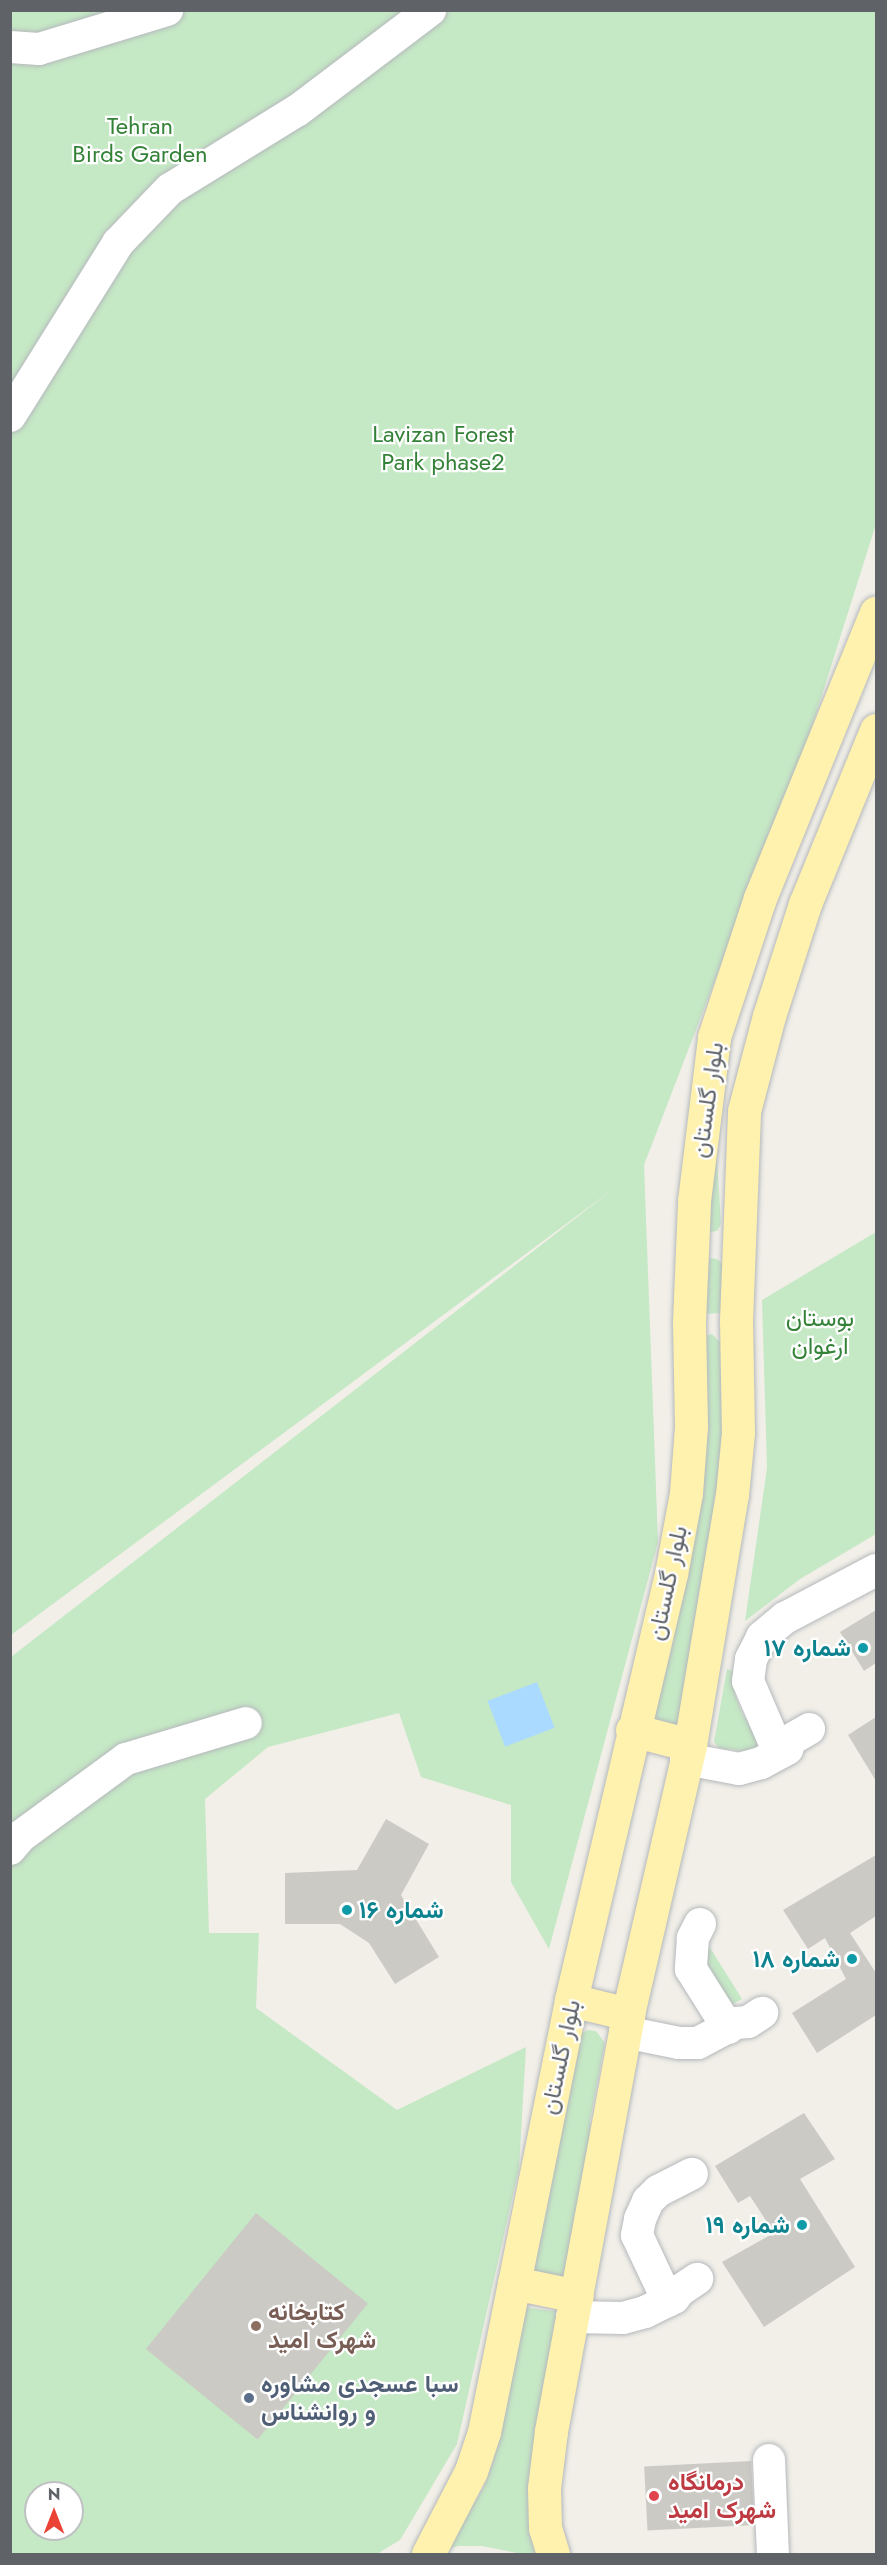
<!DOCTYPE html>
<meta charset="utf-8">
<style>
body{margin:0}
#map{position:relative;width:887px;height:2565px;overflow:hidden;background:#f1efe8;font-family:Jost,Vazirmatn,sans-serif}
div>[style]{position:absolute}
.green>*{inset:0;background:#c5e8c5}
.water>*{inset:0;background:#aadaff;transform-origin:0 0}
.building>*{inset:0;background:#cccac5;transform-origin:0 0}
.roads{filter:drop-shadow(0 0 2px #b5b8bc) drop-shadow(0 0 2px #b5b8bc)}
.minor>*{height:32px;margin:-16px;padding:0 16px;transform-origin:16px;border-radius:16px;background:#fff}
.major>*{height:33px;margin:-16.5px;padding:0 16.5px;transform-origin:16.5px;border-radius:16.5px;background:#fff2af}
.dots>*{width:16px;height:16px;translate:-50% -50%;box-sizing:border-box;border:3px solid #fff;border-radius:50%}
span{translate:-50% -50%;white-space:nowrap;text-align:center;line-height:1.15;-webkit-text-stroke:4.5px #fff;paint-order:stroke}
.park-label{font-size:24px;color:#348238}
.street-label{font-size:24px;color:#5f6368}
.culture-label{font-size:24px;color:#0d838f;font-weight:700}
.right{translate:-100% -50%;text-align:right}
.left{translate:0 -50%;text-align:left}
.education-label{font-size:24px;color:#785e54;font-weight:700}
.service-label{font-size:24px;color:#4e5e75;font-weight:700}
.health-label{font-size:24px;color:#be3a42;font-weight:700}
.frame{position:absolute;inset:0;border:12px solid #5f6368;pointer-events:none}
.north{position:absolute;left:24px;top:2481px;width:60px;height:60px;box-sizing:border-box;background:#fff;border:2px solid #bfc1c3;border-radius:50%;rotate:0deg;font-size:16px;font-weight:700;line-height:24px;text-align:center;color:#5f6368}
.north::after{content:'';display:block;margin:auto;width:21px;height:27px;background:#ea4335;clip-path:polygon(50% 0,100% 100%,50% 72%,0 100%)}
</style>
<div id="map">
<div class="green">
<i style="clip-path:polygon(evenodd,10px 11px,876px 11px,876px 524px,810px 733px,644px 1165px,658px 1542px,549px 1949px,511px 1882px,511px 1805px,421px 1777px,399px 1713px,268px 1747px,205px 1799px,209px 1933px,259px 1933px,256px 2008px,397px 2110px,526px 2047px,519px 2168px,457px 2444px,400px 2540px,377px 2554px,11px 2554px,11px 1657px,612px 1190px,11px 1635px,10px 11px,36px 2493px,72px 2493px,72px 2529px,36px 2529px,36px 2493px)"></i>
<i style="clip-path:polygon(716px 1145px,721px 1224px,717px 1231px,710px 1232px,701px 1231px)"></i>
<i style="clip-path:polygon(876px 1232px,876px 1534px,800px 1579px,745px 1621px,767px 1468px,762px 1300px)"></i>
<i style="clip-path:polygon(709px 1258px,717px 1259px,724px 1265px,721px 1313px,704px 1314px,701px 1260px)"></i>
<i style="clip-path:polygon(712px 1334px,720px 1342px,722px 1450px,712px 1534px,678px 1722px,676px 1727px,651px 1727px,707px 1402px,705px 1342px,706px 1336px)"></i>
<i style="clip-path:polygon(727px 1669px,736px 1672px,735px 1695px,742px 1713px,760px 1740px,757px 1747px,744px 1751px,719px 1748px,714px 1742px)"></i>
<i style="clip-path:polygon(707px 1943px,742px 1999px,729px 2006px,704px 1965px)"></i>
<i style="clip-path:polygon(588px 2030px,596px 2031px,605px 2043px,590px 2120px,592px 2157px,566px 2282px,529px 2274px,580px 2034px)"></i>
<i style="clip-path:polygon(524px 2307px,560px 2312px,538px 2554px,522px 2554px,482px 2546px,459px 2546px,429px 2553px,459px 2526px,483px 2489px,492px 2464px,505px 2414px)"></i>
</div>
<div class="water">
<i style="left:537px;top:1682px;width:49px;height:53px;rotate:69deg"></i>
</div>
<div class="building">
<i style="clip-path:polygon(876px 1610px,876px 1663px,864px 1671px,840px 1632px)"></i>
<i style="clip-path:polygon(876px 1717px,876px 1781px,848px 1735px)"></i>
<i style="clip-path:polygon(386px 1819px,429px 1844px,401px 1895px,439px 1957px,395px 1984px,369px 1943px,340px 1924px,285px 1924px,285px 1873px,357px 1870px)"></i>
<i style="clip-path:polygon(876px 1855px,876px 1916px,850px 1933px,876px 1973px,876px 2015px,817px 2053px,792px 2013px,846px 1979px,825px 1938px,808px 1949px,783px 1910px)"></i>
<i style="clip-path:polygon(804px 2113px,835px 2159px,800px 2179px,855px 2267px,764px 2327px,722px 2262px,774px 2233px,750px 2196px,738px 2203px,715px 2166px)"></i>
<i style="left:256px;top:2213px;width:144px;height:175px;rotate:39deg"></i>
<i style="left:751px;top:2461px;width:64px;height:107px;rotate:87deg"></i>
</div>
<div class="roads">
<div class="minor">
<i style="left:10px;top:47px;width:29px;rotate:4deg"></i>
<i style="left:39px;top:49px;width:134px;rotate:-16.9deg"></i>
<i style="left:10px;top:416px;width:204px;rotate:-58deg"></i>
<i style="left:118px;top:243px;width:75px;rotate:-46.1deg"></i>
<i style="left:170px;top:189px;width:150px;rotate:-31.7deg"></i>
<i style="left:298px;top:110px;width:166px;rotate:-37.1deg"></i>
<i style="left:779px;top:1753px;width:78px;rotate:-113.3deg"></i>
<i style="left:748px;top:1681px;width:22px;rotate:-82deg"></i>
<i style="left:751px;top:1659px;width:25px;rotate:-63deg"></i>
<i style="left:762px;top:1637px;width:30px;rotate:-40deg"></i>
<i style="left:785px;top:1618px;width:103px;rotate:-27.8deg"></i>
<i style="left:686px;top:1759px;width:54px;rotate:10.7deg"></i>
<i style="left:739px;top:1769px;width:23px;rotate:-15deg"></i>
<i style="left:761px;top:1763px;width:30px;rotate:-28deg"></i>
<i style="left:787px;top:1749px;width:9px;rotate:-72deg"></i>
<i style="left:790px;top:1740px;width:22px;rotate:-30deg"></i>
<i style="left:10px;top:1849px;width:17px;rotate:-50deg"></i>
<i style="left:21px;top:1836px;width:130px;rotate:-36.3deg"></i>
<i style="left:126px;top:1759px;width:125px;rotate:-16.7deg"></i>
<i style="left:700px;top:1924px;width:16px;rotate:117deg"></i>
<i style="left:693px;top:1938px;width:31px;rotate:94deg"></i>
<i style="left:691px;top:1969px;width:70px;rotate:57.9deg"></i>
<i style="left:625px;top:2032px;width:55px;rotate:11.5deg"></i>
<i style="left:679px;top:2043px;width:19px"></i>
<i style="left:698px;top:2043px;width:43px;rotate:-27.8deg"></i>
<i style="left:736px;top:2023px;width:12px;rotate:-5deg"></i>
<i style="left:748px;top:2022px;width:17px;rotate:-33deg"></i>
<i style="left:668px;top:2301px;width:73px;rotate:-115.2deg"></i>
<i style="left:637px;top:2235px;width:16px;rotate:-79deg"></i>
<i style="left:640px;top:2219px;width:20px;rotate:-66deg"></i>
<i style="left:648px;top:2201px;width:14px;rotate:-45deg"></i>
<i style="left:658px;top:2191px;width:38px;rotate:-27deg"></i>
<i style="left:572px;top:2317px;width:51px;rotate:1.1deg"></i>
<i style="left:623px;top:2318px;width:23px;rotate:-15deg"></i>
<i style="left:645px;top:2312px;width:32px;rotate:-26deg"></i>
<i style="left:674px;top:2298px;width:9px;rotate:-54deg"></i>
<i style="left:679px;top:2291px;width:22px;rotate:-34deg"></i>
<i style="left:769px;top:2460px;width:94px;rotate:87.6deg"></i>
</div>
<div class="major">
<i style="left:632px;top:1730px;width:60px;rotate:14.5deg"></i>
<i style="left:571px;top:2000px;width:59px;rotate:13.8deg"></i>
<i style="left:514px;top:2283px;width:64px;rotate:11.7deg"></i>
<i style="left:428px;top:2554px;width:93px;rotate:-62.6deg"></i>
<i style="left:471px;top:2471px;width:41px;rotate:-71.6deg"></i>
<i style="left:484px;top:2432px;width:441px;rotate:-78.6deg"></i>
<i style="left:571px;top:2000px;width:438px;rotate:-76.8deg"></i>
<i style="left:671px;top:1574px;width:82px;rotate:-79.5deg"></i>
<i style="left:686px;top:1493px;width:67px;rotate:-85.7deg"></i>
<i style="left:691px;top:1426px;width:104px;rotate:-91.1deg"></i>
<i style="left:689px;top:1322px;width:121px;rotate:-87.6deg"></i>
<i style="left:694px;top:1201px;width:165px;rotate:-83deg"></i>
<i style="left:714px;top:1037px;width:146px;rotate:-71.7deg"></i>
<i style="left:760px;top:898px;width:308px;rotate:-67.9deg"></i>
<i style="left:553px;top:2554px;width:27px;rotate:-107deg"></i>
<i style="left:545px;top:2528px;width:40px;rotate:-91.4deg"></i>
<i style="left:544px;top:2488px;width:57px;rotate:-83deg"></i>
<i style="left:551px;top:2431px;width:424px;rotate:-79.5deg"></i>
<i style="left:628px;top:2014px;width:276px;rotate:-77deg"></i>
<i style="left:690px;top:1745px;width:254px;rotate:-80.5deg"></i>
<i style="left:732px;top:1495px;width:62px;rotate:-84.5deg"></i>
<i style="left:738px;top:1433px;width:112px;rotate:-91deg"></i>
<i style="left:736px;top:1321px;width:210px;rotate:-87.8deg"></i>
<i style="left:744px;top:1111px;width:98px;rotate:-75.3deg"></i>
<i style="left:769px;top:1016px;width:118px;rotate:-72.2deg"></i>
<i style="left:805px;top:904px;width:188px;rotate:-67.8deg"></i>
</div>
</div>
<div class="dots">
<i style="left:863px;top:1648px;background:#0f9aa8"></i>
<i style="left:347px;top:1910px;background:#0f9aa8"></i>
<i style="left:852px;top:1959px;background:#0f9aa8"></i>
<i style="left:802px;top:2225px;background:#0f9aa8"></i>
<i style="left:256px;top:2326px;background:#8d6e63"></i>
<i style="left:249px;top:2398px;background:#5c6f8a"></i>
<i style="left:654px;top:2496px;background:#e0444e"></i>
</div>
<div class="park-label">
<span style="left:140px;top:140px">Tehran<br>Birds Garden</span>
<span style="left:443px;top:448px">Lavizan Forest<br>Park phase2</span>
<span style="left:820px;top:1332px">بوستان<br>ارغوان</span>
</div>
<div class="street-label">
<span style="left:707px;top:1100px;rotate:-82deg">بلوار گلستان</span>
<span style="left:667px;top:1583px;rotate:-78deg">بلوار گلستان</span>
<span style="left:560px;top:2057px;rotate:-78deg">بلوار گلستان</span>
</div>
<div class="culture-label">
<span class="right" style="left:851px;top:1648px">شماره ۱۷</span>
<span class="left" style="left:359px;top:1910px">شماره ۱۶</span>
<span class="right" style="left:840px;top:1959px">شماره ۱۸</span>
<span class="right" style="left:790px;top:2225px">شماره ۱۹</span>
</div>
<div class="education-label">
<span class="left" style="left:268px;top:2326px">کتابخانه<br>شهرک امید</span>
</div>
<div class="service-label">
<span class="left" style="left:261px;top:2398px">سبا عسجدی مشاوره<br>و روانشناس</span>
</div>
<div class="health-label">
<span class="left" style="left:668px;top:2496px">درمانگاه<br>شهرک امید</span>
</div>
<div class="frame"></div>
<div class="north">N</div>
</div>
